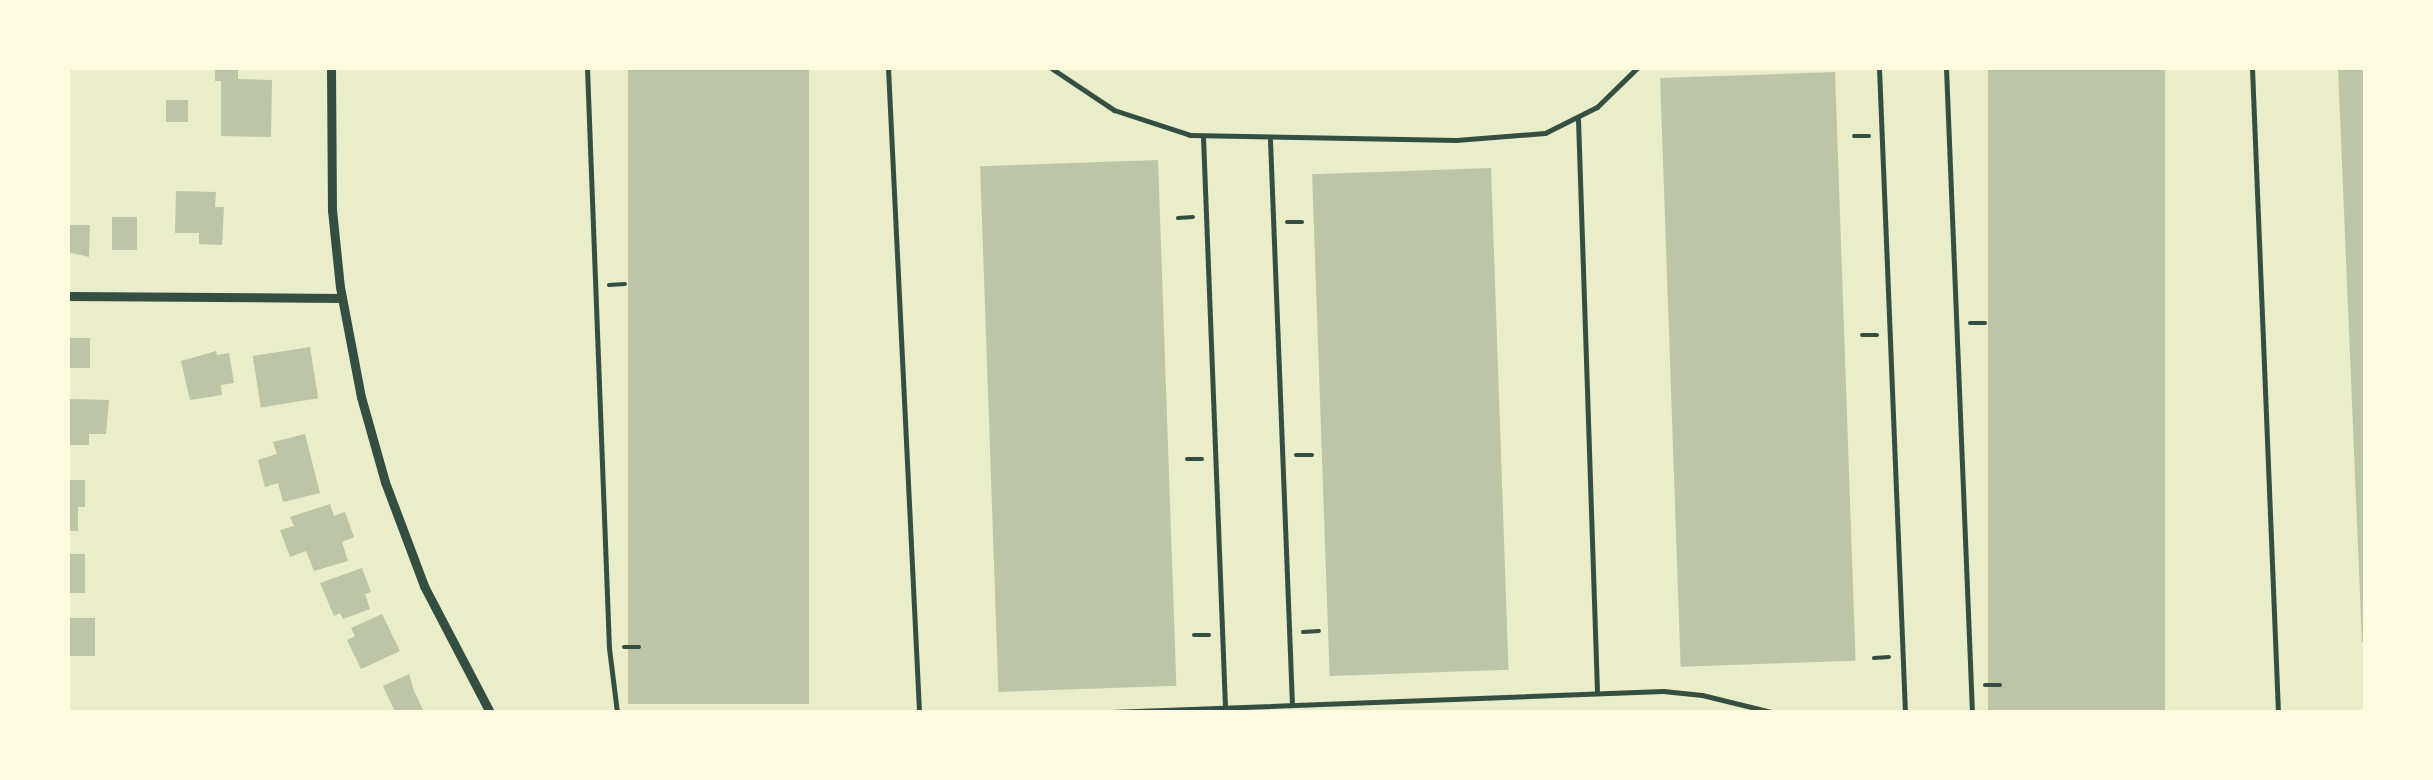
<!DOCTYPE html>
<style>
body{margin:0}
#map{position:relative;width:2433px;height:780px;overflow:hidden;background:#e9edc9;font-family:"Asap Condensed",sans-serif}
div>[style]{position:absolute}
.building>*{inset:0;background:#bcc5a7;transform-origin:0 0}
.path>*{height:4px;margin:-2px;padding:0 2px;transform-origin:2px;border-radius:2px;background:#344e41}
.service>*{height:5px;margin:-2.5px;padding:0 2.5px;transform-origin:2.5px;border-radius:2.5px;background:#344e41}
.minor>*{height:9px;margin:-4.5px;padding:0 4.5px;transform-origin:4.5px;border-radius:4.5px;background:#344e41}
span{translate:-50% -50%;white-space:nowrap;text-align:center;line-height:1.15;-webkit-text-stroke:8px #fefae0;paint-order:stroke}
.frame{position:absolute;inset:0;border:70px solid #fefae0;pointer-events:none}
</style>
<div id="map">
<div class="building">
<i style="clip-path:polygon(215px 68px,238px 68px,238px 79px,272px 80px,271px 137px,221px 136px,221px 81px,215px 81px)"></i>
<i style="left:628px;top:68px;width:181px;height:636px"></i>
<i style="left:1988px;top:68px;width:177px;height:645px"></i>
<i style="clip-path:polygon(2338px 68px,2366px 68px,2366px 642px,2362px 642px)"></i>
<i style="left:1835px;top:72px;width:589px;height:175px;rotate:88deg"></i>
<i style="left:166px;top:100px;width:22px;height:22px"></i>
<i style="left:1158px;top:160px;width:526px;height:178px;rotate:88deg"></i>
<i style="left:1491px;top:168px;width:502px;height:179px;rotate:88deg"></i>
<i style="clip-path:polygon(176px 191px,216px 192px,215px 207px,224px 207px,222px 245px,199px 244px,199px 233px,175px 233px)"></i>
<i style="left:112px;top:217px;width:25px;height:33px"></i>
<i style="clip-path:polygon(68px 225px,90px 225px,89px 257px,68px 252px)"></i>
<i style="left:68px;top:338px;width:22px;height:30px"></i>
<i style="left:310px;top:347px;width:52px;height:58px;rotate:81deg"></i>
<i style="clip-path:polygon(216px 351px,217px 355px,229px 353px,234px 383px,221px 385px,222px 395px,190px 400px,181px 361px)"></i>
<i style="clip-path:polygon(68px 399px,109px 400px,106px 434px,89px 434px,89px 445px,68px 445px)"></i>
<i style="clip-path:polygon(305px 434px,320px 493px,283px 502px,278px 483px,265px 487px,258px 460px,277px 454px,273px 442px)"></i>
<i style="clip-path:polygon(68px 480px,85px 480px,85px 507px,78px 507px,78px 531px,68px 531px)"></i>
<i style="clip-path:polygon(330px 504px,334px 516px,345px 512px,354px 537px,342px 542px,348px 561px,314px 571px,306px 551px,290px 557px,280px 530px,294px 526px,290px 517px)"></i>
<i style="left:68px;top:554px;width:17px;height:39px"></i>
<i style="clip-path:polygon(362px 568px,371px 592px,365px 594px,370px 609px,343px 619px,340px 613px,334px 616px,320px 583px)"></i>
<i style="clip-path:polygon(382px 614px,400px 651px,361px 669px,347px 640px,355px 636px,351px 628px)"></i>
<i style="left:68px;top:618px;width:27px;height:38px"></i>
<i style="clip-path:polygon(409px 674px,414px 691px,424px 712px,395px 712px,383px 686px)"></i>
</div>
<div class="path">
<i style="left:1854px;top:136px;width:15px"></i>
<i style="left:1178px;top:218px;width:15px;rotate:-4deg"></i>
<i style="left:1287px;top:222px;width:15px"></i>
<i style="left:609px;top:285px;width:16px;rotate:-4deg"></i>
<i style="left:1970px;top:323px;width:15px"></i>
<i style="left:1862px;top:335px;width:15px"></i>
<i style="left:1296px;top:455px;width:16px"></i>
<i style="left:1187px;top:459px;width:15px"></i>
<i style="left:1303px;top:632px;width:16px;rotate:-4deg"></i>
<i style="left:1194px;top:635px;width:15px"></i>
<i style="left:624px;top:647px;width:15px"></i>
<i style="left:1874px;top:658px;width:15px;rotate:-4deg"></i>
<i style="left:1985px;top:685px;width:15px"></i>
</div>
<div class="service">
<i style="left:587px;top:68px;width:580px;rotate:87.83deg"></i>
<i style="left:609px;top:648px;width:64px;rotate:82.9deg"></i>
<i style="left:888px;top:68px;width:645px;rotate:87.24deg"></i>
<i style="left:1051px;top:68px;width:76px;rotate:33.7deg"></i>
<i style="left:1114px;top:110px;width:80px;rotate:18.2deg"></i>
<i style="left:1190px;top:135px;width:266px;rotate:1.1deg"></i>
<i style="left:1456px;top:140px;width:89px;rotate:-4.5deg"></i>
<i style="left:1545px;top:133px;width:58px;rotate:-26.6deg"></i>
<i style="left:1597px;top:107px;width:56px;rotate:-44.3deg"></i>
<i style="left:1879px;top:68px;width:645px;rotate:87.69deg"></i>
<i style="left:1946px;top:68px;width:645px;rotate:87.69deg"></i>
<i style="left:2252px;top:68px;width:645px;rotate:87.69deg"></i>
<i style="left:1578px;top:119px;width:572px;rotate:88.1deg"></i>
<i style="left:1203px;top:137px;width:571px;rotate:87.79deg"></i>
<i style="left:1270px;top:140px;width:565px;rotate:87.77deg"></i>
<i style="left:1110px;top:712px;width:553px;rotate:-2.17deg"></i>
<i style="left:1663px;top:691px;width:39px;rotate:6deg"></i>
<i style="left:1702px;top:695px;width:71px;rotate:13.8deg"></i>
</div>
<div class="minor">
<i style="left:331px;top:68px;width:142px;rotate:89.6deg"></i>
<i style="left:332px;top:210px;width:77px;rotate:84.1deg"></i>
<i style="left:340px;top:287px;width:112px;rotate:79.2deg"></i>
<i style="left:361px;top:397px;width:88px;rotate:74.2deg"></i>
<i style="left:385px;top:482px;width:111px;rotate:69.4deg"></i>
<i style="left:424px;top:586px;width:142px;rotate:62.4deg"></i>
<i style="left:68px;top:296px;width:274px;rotate:0.4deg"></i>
</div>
<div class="frame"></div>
</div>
